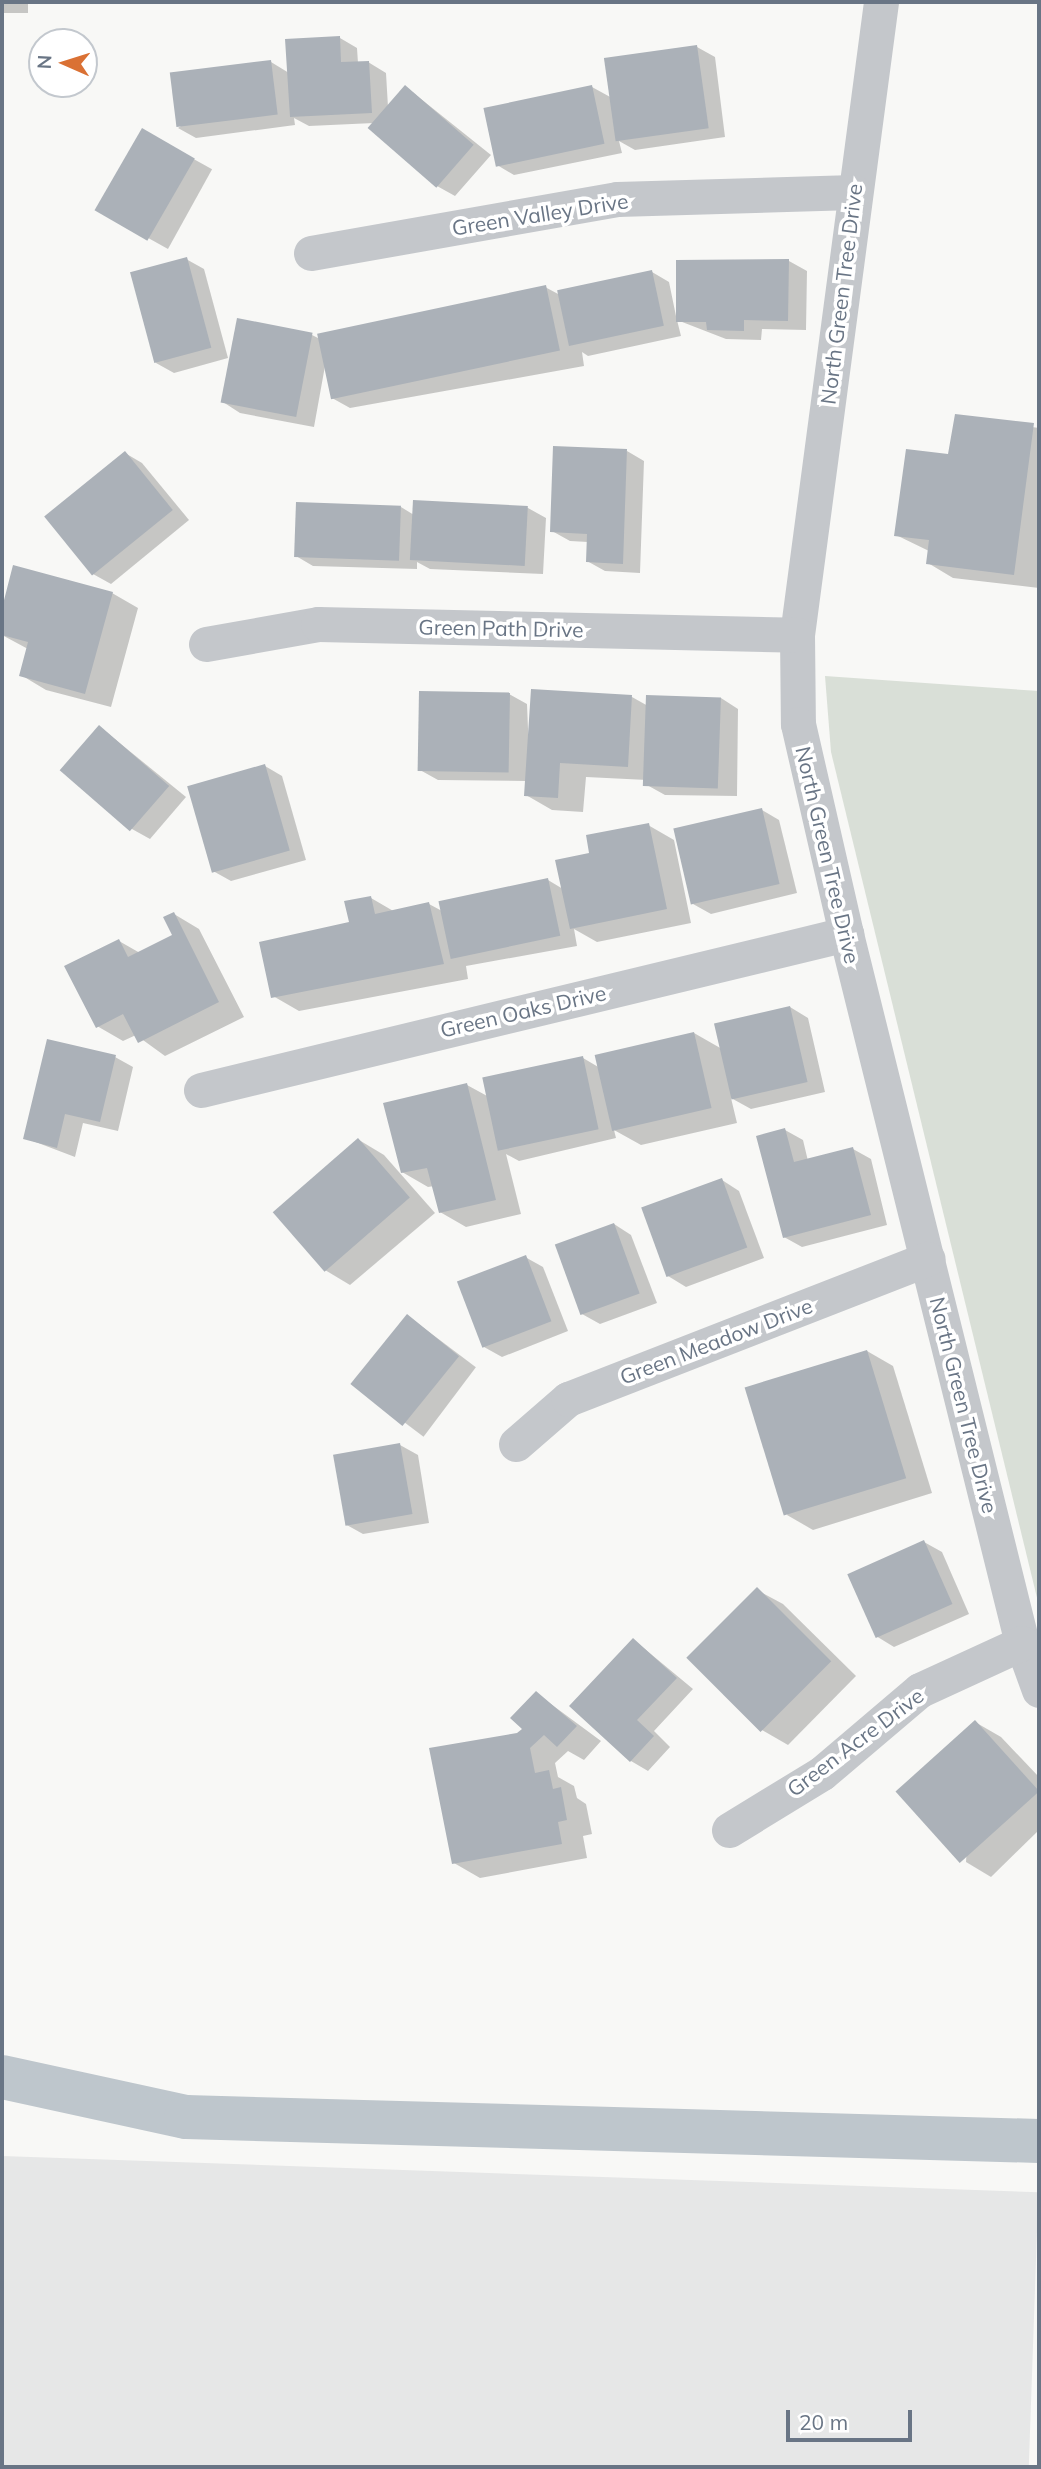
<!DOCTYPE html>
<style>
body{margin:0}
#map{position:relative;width:1041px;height:2469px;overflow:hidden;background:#f8f8f6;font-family:Mulish,sans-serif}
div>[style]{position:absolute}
.built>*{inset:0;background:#e6e7e7;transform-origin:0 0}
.green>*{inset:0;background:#d9dfd7}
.shadow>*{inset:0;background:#0003;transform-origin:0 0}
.canal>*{height:44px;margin:-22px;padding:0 22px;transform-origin:22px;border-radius:22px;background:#bec6cc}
.building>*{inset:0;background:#abb1b8;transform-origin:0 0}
.street>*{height:35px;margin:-17.5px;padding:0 17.5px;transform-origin:17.5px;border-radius:17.5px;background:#c4c7cb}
span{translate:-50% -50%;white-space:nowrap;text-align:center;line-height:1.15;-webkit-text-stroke:7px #fff;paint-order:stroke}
.street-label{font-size:21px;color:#697585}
.frame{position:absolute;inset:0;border:4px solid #697585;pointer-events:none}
.north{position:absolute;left:28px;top:28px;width:70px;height:70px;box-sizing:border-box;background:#fff;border:2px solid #c3c8ce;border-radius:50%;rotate:273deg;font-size:19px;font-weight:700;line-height:28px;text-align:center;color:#697585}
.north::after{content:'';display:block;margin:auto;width:24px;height:32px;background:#da7134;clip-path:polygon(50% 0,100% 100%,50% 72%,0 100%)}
.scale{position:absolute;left:786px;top:2410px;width:126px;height:32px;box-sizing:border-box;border:4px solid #697585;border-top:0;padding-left:9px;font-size:21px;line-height:24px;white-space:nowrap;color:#697585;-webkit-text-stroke:5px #fff;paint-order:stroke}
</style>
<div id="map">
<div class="built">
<i style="left:2px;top:2156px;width:1037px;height:311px;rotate:2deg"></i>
</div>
<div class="green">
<i style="clip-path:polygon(825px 676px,1039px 691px,1039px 1606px,831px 752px)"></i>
</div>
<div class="shadow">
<i style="left:2px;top:2px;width:26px;height:11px"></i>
<i style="clip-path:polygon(340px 38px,357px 48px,358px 63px,368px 62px,386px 73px,388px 107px,406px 87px,491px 155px,455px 196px,437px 186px,374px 123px,309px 126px,294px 118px,295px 125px,196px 138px,178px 128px,271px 62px,289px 73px)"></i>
<i style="clip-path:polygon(697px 47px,715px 57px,725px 137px,635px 150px,619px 141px,622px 153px,514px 175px,497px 165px,592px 87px,612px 98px)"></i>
<i style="left:143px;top:131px;width:79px;height:91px;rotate:29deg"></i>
<i style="clip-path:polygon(186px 259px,204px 269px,228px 358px,174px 373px,156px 363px)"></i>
<i style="clip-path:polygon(789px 261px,807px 271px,806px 330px,762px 329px,761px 340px,726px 339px,677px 320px,681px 336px,588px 356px,582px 352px,584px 366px,350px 408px,332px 398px,325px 366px,314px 427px,240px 413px,223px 402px,312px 335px,320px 339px,545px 287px,560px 295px,652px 272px,669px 282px,676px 316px)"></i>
<i style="clip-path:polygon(956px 416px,1039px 428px,1039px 588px,953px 578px,928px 563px,929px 551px,896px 535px,950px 456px)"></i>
<i style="clip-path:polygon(627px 451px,644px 461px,640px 573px,605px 571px,587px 561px,588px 542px,570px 541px,552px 531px)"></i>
<i style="clip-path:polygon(125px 453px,142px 463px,189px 520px,111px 584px,93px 574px)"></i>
<i style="clip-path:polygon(401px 507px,414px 515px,528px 508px,546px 518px,543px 574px,430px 569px,417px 562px,417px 569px,313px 566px,296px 556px)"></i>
<i style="clip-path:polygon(14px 567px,112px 593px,138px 608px,111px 707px,46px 690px,21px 675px,28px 649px,2px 635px,2px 615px)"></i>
<i style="clip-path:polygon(533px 691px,632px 697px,648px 706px,721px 698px,738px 709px,737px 796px,665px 795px,647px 785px,647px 780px,586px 777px,583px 812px,552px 810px,526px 795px,527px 781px,438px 780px,420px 770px,509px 694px,527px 704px,529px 753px)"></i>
<i style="clip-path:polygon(100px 727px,186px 797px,150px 839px,132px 829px)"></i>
<i style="clip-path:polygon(265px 766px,282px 776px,306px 860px,231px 881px,213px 871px)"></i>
<i style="clip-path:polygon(762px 810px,779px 820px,797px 893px,711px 914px,693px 904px)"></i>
<i style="clip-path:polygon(648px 825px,674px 840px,691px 923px,597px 942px,574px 929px,577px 946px,466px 966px,468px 979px,299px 1011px,273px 996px,351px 923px,371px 898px,395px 912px,429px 904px,442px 911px,548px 880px,563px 889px,591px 855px)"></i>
<i style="clip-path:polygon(174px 914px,199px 929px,244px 1017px,165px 1056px,136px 1035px,123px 1041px,97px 1026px,119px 941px,140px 953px,174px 936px)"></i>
<i style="clip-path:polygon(790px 1007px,808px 1018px,825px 1092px,751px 1109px,731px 1098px,737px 1123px,641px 1145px,614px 1130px,616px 1138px,519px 1161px,506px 1154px,521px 1214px,466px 1227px,440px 1212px,434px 1186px,428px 1187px,402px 1172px,467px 1085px,489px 1097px,583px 1058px,600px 1068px,694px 1033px,722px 1049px)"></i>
<i style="clip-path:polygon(115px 1057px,133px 1067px,118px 1131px,83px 1123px,75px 1157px,25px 1138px)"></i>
<i style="clip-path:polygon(785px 1130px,803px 1140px,808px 1161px,853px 1149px,871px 1159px,887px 1225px,802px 1247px,784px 1237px)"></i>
<i style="clip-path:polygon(359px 1140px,384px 1155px,435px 1213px,350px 1285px,325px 1270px,275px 1212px)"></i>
<i style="clip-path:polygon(722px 1180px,739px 1191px,764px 1258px,686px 1287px,668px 1276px)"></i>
<i style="clip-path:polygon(614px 1224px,631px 1235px,657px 1303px,600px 1324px,582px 1314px)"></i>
<i style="clip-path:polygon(525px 1257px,543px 1267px,568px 1331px,502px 1357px,484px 1347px)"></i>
<i style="left:408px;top:1316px;width:85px;height:87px;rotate:37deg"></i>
<i style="clip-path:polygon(867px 1351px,893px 1366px,932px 1493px,813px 1530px,787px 1515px)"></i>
<i style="clip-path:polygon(400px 1445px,418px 1455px,429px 1523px,363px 1534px,345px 1524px)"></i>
<i style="clip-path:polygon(924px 1542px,942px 1552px,969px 1614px,894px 1647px,876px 1636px)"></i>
<i style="clip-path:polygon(757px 1590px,783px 1604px,856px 1676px,788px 1745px,762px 1730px)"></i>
<i style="clip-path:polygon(634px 1640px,693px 1689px,654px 1731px,670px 1747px,648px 1771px,631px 1761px)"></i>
<i style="clip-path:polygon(536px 1693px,601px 1741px,584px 1760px,568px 1751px,555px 1763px,558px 1777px,574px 1786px,577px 1798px,586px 1804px,592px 1834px,583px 1836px,587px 1858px,480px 1878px,454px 1863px,524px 1728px)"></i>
<i style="clip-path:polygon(975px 1722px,1001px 1737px,1039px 1777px,1039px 1830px,991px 1877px,966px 1862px)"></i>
</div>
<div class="canal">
<i style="left:2px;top:2077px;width:188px;rotate:12.3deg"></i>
<i style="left:186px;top:2117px;width:853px;rotate:1.61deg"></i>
</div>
<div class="building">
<i style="clip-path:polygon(340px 36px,341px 62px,369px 61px,372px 113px,290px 117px,285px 39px)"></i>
<i style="left:697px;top:45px;width:84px;height:94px;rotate:82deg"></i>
<i style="left:271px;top:60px;width:55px;height:102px;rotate:83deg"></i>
<i style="left:405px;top:85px;width:91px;height:57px;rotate:41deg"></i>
<i style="left:592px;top:85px;width:60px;height:111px;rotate:78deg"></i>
<i style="left:142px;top:128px;width:61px;height:95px;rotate:30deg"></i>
<i style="left:187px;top:257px;width:94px;height:59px;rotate:75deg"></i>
<i style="clip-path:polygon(789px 259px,788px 321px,744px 320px,744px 331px,707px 330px,706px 322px,676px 322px,676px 260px)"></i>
<i style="left:652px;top:270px;width:57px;height:97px;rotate:78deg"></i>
<i style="left:546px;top:285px;width:67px;height:234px;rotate:78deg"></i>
<i style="left:237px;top:318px;width:77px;height:86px;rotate:11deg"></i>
<i style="clip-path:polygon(955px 414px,1034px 423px,1014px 575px,926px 564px,929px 540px,894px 536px,906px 449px,948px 454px)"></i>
<i style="clip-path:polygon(553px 446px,627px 449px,623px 564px,586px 562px,587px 534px,550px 532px)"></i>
<i style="left:125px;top:451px;width:76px;height:104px;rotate:51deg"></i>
<i style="left:413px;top:500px;width:115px;height:60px;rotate:3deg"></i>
<i style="left:296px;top:502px;width:105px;height:55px;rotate:2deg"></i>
<i style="clip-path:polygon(13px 565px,113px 592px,85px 694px,19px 676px,28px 642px,2px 635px,2px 608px)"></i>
<i style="clip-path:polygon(531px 689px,632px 695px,628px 767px,560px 763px,558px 798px,524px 796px)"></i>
<i style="left:419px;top:691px;width:91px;height:80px;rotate:1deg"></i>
<i style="left:646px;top:695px;width:75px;height:91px;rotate:2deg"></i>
<i style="left:99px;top:725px;width:93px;height:60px;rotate:41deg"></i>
<i style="left:265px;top:764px;width:90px;height:81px;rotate:74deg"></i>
<i style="left:762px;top:808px;width:78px;height:91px;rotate:77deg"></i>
<i style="clip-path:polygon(649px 823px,667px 909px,570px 929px,555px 860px,589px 853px,586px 835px)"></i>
<i style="left:548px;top:878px;width:59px;height:112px;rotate:78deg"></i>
<i style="clip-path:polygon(371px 896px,375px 914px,429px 902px,444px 964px,271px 998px,259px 942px,349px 922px,344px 901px)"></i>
<i style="clip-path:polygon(174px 912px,219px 1002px,138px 1043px,123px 1014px,96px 1028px,64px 966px,119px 939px,128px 957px,172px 935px,163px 917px)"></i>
<i style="left:790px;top:1006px;width:78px;height:78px;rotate:77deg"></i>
<i style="left:694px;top:1032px;width:78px;height:102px;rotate:77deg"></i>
<i style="clip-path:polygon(47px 1039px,116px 1055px,100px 1122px,65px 1114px,57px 1148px,23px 1139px)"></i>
<i style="left:583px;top:1056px;width:75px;height:103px;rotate:78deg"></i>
<i style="clip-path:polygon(467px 1083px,496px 1200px,439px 1213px,427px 1168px,401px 1173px,383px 1103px)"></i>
<i style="clip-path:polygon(785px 1128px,794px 1162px,853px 1147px,871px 1215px,783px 1238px,756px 1136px)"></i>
<i style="left:358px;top:1138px;width:79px;height:113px;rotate:49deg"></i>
<i style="left:722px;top:1178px;width:74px;height:86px;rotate:70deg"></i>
<i style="left:614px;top:1223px;width:75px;height:63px;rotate:70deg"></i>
<i style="left:526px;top:1255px;width:71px;height:74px;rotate:69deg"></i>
<i style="left:407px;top:1314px;width:67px;height:90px;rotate:39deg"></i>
<i style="left:867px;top:1350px;width:134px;height:128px;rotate:73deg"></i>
<i style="left:400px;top:1443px;width:72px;height:68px;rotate:80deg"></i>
<i style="left:924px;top:1540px;width:70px;height:84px;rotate:66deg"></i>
<i style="left:757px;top:1587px;width:105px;height:100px;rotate:45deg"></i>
<i style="clip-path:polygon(633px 1638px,677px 1678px,637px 1720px,654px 1736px,630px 1762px,569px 1706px)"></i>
<i style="clip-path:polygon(536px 1691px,577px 1726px,557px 1747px,544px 1735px,530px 1748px,535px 1773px,549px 1770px,553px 1789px,561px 1787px,567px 1820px,558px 1822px,562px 1844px,452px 1864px,429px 1748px,517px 1733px,522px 1729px,510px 1718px)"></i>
<i style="left:975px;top:1720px;width:96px;height:107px;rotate:48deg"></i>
</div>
<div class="street">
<i style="left:881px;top:2px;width:639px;rotate:97.56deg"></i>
<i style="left:797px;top:635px;width:89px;rotate:89.4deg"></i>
<i style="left:798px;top:724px;width:215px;rotate:77.1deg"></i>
<i style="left:846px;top:934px;width:731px;rotate:76.06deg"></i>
<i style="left:1022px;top:1643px;width:50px;rotate:70.1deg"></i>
<i style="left:311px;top:253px;width:311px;rotate:-10deg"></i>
<i style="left:617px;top:199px;width:237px;rotate:-1.7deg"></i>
<i style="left:206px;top:644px;width:114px;rotate:-10.1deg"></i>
<i style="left:318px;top:624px;width:479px;rotate:1.3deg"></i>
<i style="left:201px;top:1090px;width:664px;rotate:-13.6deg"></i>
<i style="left:516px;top:1444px;width:69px;rotate:-40.9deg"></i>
<i style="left:568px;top:1399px;width:386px;rotate:-21.3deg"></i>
<i style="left:729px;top:1830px;width:109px;rotate:-31.5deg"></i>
<i style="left:822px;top:1773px;width:128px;rotate:-40.3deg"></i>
<i style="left:920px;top:1690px;width:112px;rotate:-24.7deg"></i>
</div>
<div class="street-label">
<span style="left:540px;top:214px;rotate:-9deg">Green Valley Drive</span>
<span style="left:841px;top:294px;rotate:-83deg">North Green Tree Drive</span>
<span style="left:501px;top:628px;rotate:1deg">Green Path Drive</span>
<span style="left:828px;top:855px;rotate:77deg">North Green Tree Drive</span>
<span style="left:523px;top:1011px;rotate:-13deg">Green Oaks Drive</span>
<span style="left:716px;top:1341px;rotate:-21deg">Green Meadow Drive</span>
<span style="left:964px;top:1405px;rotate:76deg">North Green Tree Drive</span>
<span style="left:855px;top:1742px;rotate:-37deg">Green Acre Drive</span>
</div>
<div class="frame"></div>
<div class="north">N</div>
<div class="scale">20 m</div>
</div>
